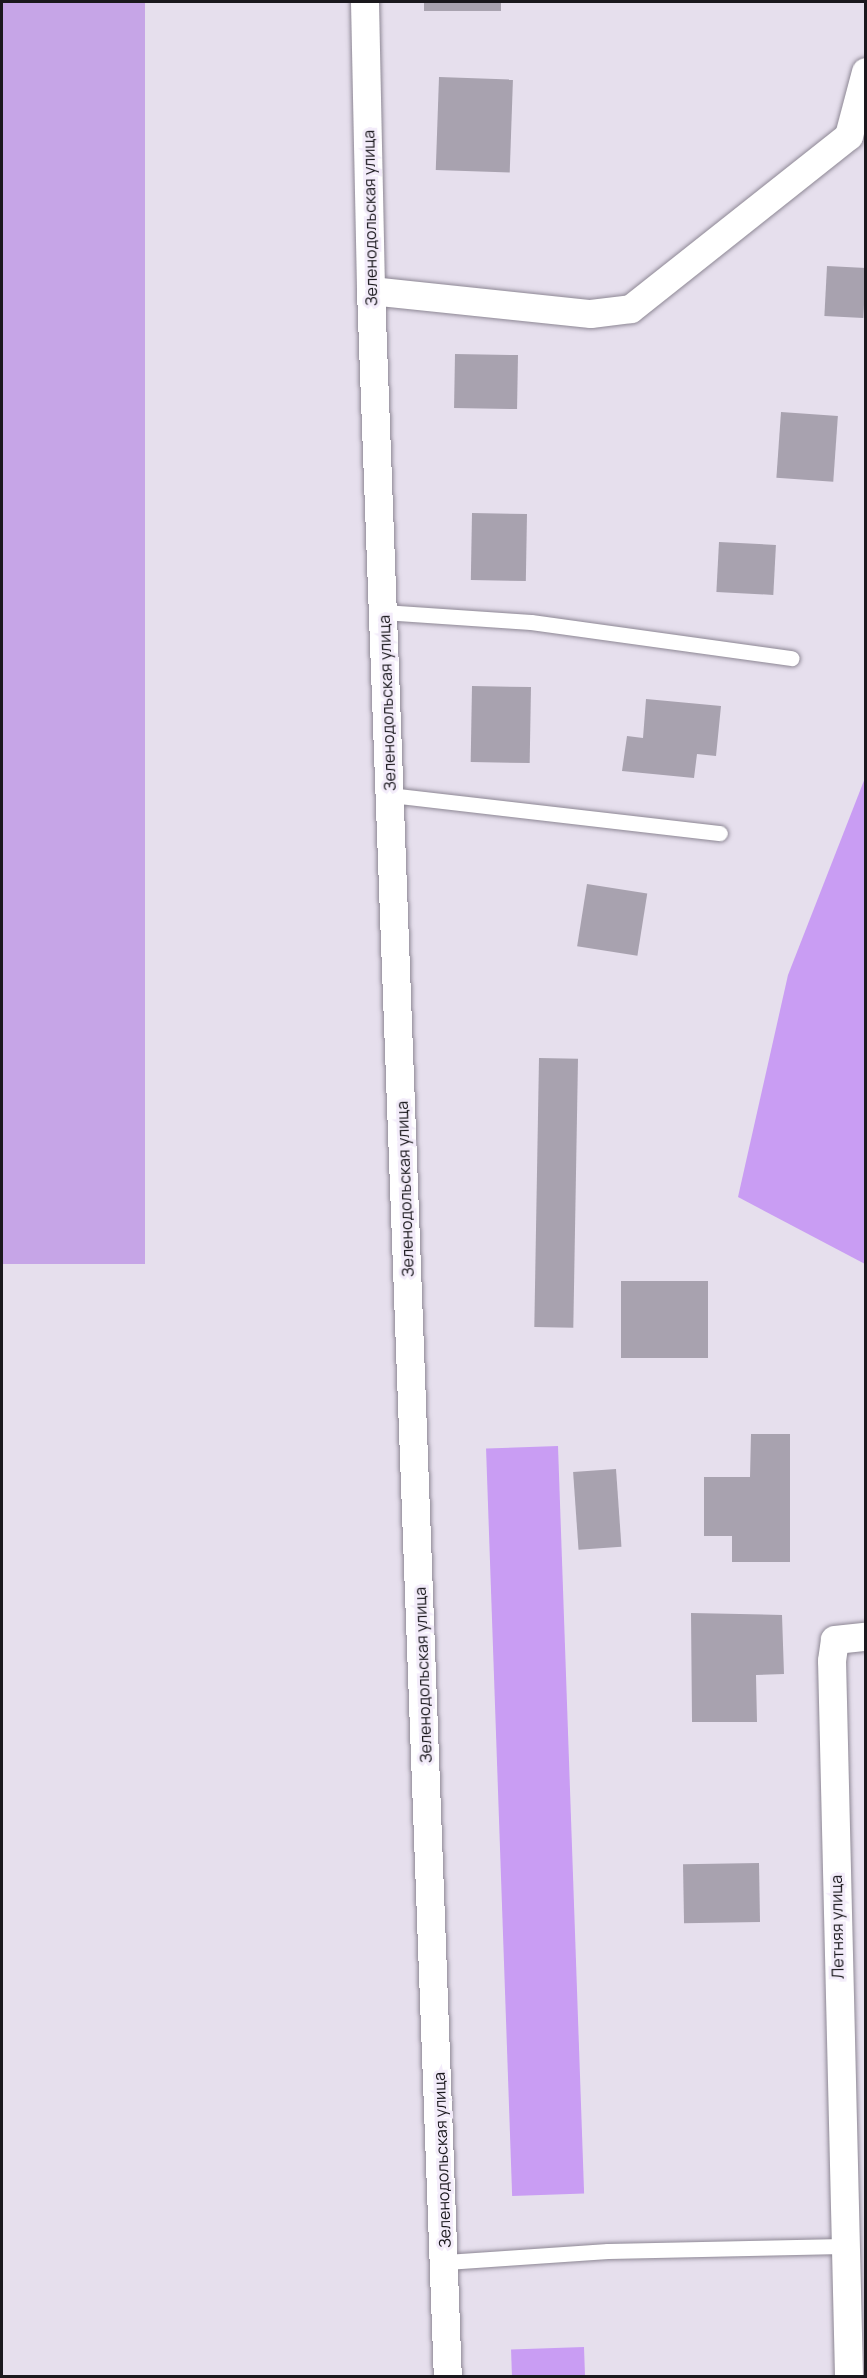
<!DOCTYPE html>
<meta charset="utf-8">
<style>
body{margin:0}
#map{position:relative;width:867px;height:2378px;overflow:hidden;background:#e6dfed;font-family:Manrope,sans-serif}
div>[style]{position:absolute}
.green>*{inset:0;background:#c6a5e7;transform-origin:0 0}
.forest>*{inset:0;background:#c99df3;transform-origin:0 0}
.building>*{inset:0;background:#a8a2af;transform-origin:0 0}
.roads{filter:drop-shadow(0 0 2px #8d8794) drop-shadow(0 0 2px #8d8794)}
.lane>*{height:15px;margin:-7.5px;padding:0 7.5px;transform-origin:7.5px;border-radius:7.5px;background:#fff}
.street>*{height:28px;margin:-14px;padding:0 14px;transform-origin:14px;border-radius:14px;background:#fff}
span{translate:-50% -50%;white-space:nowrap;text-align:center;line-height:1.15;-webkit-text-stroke:6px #f3ecfa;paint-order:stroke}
.street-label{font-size:16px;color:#1a181d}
.frame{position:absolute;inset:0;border:3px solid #1a181d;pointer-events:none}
</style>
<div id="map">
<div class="green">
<i style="left:2px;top:2px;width:143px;height:1262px"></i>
</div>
<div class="forest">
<i style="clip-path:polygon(865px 778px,866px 1264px,865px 1264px,738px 1197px,788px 975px)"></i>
<i style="left:558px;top:1446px;width:748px;height:72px;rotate:88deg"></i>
<i style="left:584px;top:2347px;width:29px;height:73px;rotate:88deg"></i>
</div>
<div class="building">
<i style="left:424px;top:2px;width:77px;height:9px"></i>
<i style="left:439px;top:77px;width:74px;height:93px;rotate:2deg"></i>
<i style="left:827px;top:266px;width:39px;height:50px;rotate:3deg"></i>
<i style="left:455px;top:354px;width:63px;height:54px;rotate:1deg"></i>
<i style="left:781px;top:412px;width:57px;height:66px;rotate:4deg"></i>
<i style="left:472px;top:513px;width:55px;height:67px;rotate:1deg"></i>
<i style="left:719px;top:542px;width:57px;height:50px;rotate:3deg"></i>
<i style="left:472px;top:686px;width:59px;height:76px;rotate:1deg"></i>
<i style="clip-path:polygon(646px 699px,721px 706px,716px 756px,697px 754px,694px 778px,622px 771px,627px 736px,643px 738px)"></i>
<i style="left:587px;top:884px;width:61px;height:63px;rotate:9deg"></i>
<i style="left:539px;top:1058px;width:39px;height:269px;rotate:1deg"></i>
<i style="left:708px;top:1281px;width:77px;height:87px;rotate:90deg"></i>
<i style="clip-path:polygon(751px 1434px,790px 1434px,790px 1562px,732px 1562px,732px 1536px,704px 1536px,704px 1477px,750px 1477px)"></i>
<i style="left:616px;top:1469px;width:78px;height:43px;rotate:86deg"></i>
<i style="clip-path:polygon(691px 1613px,782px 1615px,784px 1674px,756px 1675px,757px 1722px,692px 1722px)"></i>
<i style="left:759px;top:1863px;width:59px;height:76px;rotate:89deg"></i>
</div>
<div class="roads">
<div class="lane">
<i style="left:383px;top:612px;width:148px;rotate:3.9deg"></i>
<i style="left:531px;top:622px;width:263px;rotate:7.9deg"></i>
<i style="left:390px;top:795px;width:332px;rotate:6.6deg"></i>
<i style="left:446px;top:2262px;width:162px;rotate:-3.9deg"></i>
<i style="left:608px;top:2251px;width:235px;rotate:-1.2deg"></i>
</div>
<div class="street">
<i style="left:365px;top:2px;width:289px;rotate:88.8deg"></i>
<i style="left:371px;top:291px;width:2086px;rotate:87.89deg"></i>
<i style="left:371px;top:291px;width:221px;rotate:6deg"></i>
<i style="left:591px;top:314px;width:40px;rotate:-7.1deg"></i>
<i style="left:631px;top:309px;width:278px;rotate:-38.4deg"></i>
<i style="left:849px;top:136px;width:66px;rotate:-75.1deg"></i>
<i style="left:849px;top:2376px;width:715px;rotate:-91.36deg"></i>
<i style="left:832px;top:1661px;width:21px;rotate:-82deg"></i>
<i style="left:835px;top:1640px;width:31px;rotate:-6deg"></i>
</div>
</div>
<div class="street-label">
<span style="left:370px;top:218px;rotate:-91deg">Зеленодольская улица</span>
<span style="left:387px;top:703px;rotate:-92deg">Зеленодольская улица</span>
<span style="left:405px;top:1189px;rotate:-92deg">Зеленодольская улица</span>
<span style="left:423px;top:1675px;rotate:-92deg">Зеленодольская улица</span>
<span style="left:837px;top:1927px;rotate:-91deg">Летняя улица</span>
<span style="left:442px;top:2160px;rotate:-92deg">Зеленодольская улица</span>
</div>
<div class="frame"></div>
</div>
